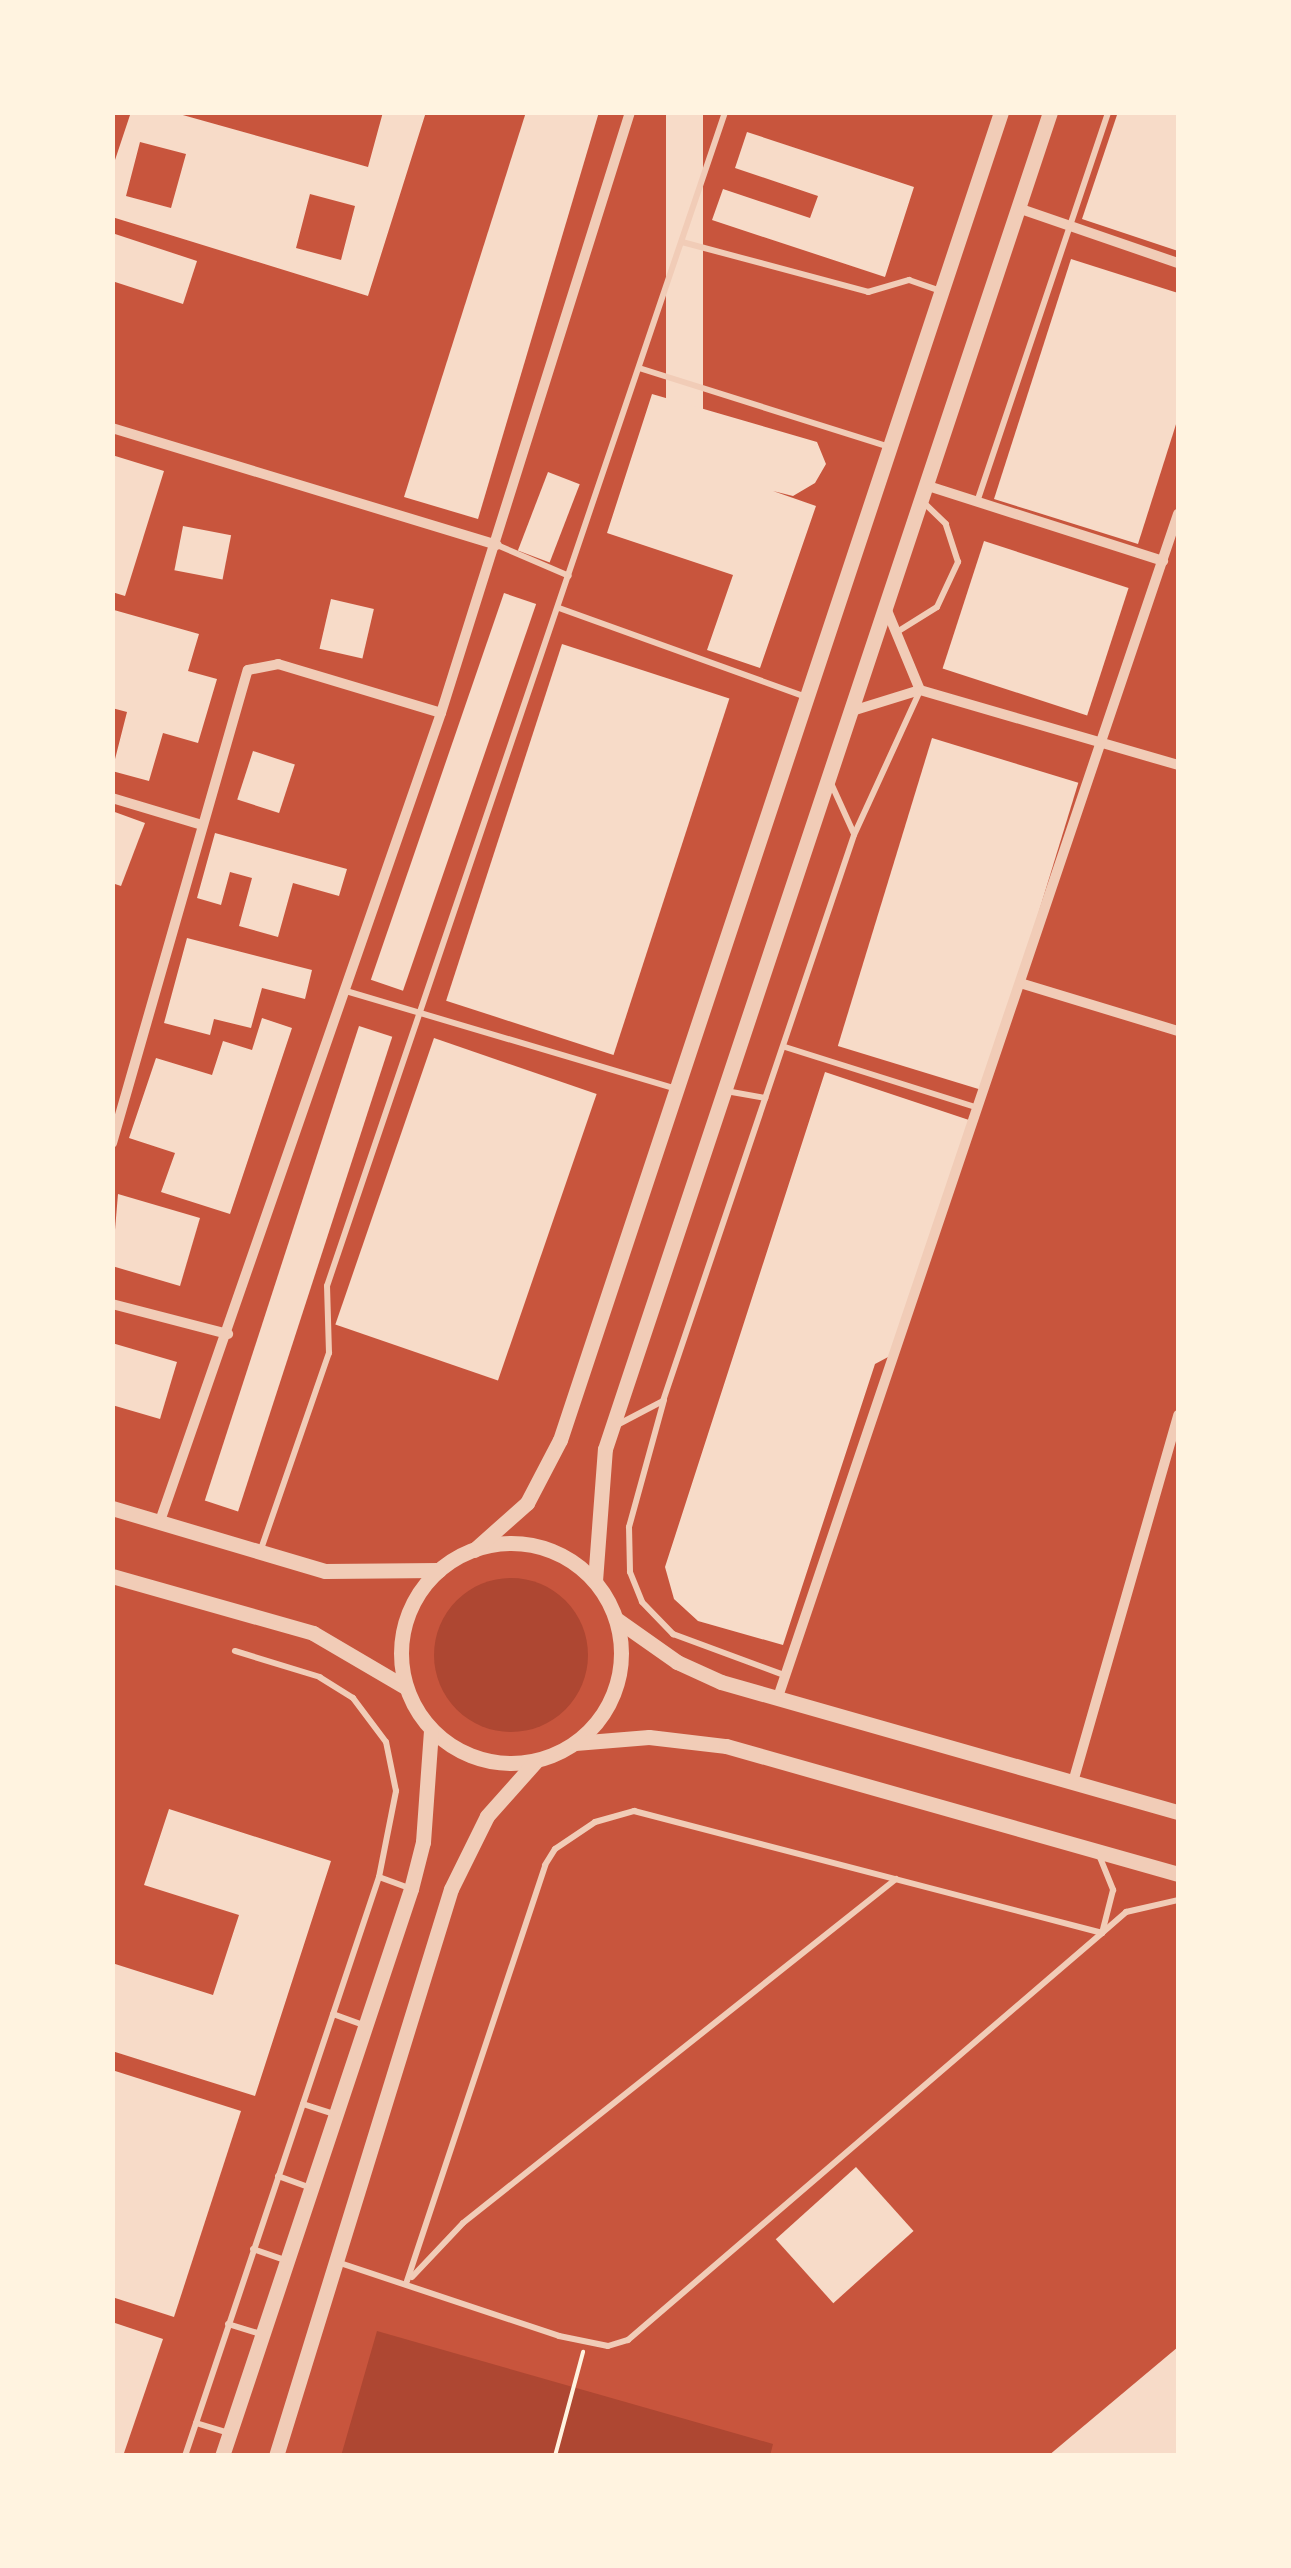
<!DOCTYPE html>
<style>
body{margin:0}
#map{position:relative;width:1291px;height:2568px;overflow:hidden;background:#c8553d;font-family:"Asap Condensed",sans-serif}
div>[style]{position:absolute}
.green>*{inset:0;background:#ae4732}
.round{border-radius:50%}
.building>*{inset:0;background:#f7dbc8;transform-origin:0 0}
.path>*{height:4px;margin:-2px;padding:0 2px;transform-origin:2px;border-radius:2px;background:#fff3e0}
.service>*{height:6px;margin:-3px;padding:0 3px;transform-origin:3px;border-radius:3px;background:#f1ccb7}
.minor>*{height:10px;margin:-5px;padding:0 5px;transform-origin:5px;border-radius:5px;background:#f1ccb7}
.tertiary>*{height:15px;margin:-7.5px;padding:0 7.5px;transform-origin:7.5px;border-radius:7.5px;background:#f1ccb7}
.tertiary>.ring{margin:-7.5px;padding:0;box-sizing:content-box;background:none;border:15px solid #f1ccb7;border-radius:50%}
span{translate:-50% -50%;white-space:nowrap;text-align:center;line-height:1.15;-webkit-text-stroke:10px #fff3e0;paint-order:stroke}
.frame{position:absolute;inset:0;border:115px solid #fff3e0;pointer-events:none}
</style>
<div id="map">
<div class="green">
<i class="round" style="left:434px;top:1578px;width:154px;height:154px"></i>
<i style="clip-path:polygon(377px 2331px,773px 2444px,770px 2456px,341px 2456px)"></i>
</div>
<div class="building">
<i style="clip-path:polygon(evenodd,131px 112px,172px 112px,368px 167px,383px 112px,426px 112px,368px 296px,112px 217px,112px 169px,131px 112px,140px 142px,186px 154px,171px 208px,126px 196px,140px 142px,131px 112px,310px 194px,355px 206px,341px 260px,296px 248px,310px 194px)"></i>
<i style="clip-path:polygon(526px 112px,599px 112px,478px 519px,404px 497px)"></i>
<i style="left:666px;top:112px;width:37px;height:376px"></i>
<i style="clip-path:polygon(1118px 112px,1178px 112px,1178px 251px,1082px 219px)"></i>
<i style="clip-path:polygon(747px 132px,914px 187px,885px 277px,712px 220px,723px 189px,810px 218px,818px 196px,735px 168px)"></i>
<i style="clip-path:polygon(112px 233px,197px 261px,183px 304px,112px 281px)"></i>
<i style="clip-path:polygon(1071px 259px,1178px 293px,1178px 418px,1138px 544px,994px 499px)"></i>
<i style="clip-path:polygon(652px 394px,817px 442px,826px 464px,815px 483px,793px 496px,773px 491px,816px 506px,760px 668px,707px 650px,733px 575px,607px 533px)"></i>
<i style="clip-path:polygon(112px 455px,164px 471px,125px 596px,112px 592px)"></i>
<i style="left:548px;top:472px;width:34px;height:84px;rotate:21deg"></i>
<i style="left:183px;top:526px;width:49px;height:45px;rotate:11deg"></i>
<i style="left:984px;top:541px;width:152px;height:134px;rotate:18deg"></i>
<i style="left:504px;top:593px;width:34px;height:409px;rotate:19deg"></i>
<i style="left:331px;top:599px;width:44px;height:51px;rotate:13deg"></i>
<i style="clip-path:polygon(114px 610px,199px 634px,188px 671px,217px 679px,198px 743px,163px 733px,149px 781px,112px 771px,127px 712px,112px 708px)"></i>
<i style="left:562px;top:644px;width:176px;height:375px;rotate:18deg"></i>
<i style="left:932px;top:738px;width:153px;height:322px;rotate:17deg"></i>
<i style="left:253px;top:751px;width:44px;height:51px;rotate:18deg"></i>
<i style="clip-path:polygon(112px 811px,145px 823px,121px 886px,112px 883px)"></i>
<i style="clip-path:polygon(215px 833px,347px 869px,339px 896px,293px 883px,278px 937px,239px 926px,252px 878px,230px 872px,221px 905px,197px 898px)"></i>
<i style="clip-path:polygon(187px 938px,312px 970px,305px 999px,262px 988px,251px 1028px,214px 1019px,210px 1035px,164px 1023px)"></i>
<i style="clip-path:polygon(262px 1018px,292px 1028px,230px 1214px,161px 1192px,175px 1153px,129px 1138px,156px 1058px,212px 1075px,223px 1041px,252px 1050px)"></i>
<i style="left:359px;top:1026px;width:35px;height:499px;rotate:18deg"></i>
<i style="left:434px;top:1038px;width:172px;height:303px;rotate:19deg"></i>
<i style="clip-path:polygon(825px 1072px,969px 1120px,890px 1356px,875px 1364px,783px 1645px,698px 1621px,674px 1599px,665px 1567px)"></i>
<i style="clip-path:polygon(118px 1194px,200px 1218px,180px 1286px,112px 1266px)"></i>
<i style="clip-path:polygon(112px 1343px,177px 1362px,160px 1419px,112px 1405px)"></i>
<i style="clip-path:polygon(169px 1809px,331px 1861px,255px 2096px,112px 2051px,112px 1963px,213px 1995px,239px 1915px,144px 1885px)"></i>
<i style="clip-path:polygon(112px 2070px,241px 2111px,174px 2317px,112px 2297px)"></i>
<i style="left:856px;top:2167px;width:86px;height:108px;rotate:48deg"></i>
<i style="clip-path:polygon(112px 2322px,163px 2339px,123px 2456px,112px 2456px)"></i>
<i style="clip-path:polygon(1178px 2347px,1178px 2456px,1048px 2456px,1067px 2440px)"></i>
</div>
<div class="path">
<i style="left:555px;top:2456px;width:108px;rotate:-74.9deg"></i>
</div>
<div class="service">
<i style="left:682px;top:242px;width:193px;rotate:15deg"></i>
<i style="left:868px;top:292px;width:43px;rotate:-16.3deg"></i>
<i style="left:909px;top:280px;width:34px;rotate:19deg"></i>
<i style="left:639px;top:368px;width:259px;rotate:17.5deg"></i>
<i style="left:977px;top:502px;width:411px;rotate:-71.4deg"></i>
<i style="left:497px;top:545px;width:78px;rotate:23.3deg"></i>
<i style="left:559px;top:608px;width:260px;rotate:19.8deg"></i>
<i style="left:897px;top:632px;width:47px;rotate:-32deg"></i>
<i style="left:937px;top:607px;width:50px;rotate:-65deg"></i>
<i style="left:958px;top:562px;width:40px;rotate:-108deg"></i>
<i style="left:946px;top:524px;width:35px;rotate:-136deg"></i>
<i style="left:830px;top:781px;width:58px;rotate:65.6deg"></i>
<i style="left:346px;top:991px;width:341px;rotate:16.5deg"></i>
<i style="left:785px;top:1047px;width:202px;rotate:17.5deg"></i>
<i style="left:726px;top:1091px;width:40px;rotate:10deg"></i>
<i style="left:664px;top:1400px;width:132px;rotate:105.4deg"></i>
<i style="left:629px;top:1527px;width:45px;rotate:88.7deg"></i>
<i style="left:630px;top:1572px;width:32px;rotate:68deg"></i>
<i style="left:642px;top:1602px;width:45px;rotate:45.9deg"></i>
<i style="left:673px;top:1634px;width:118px;rotate:20.3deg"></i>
<i style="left:617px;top:1425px;width:52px;rotate:-27.6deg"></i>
<i style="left:663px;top:1401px;width:597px;rotate:-71.35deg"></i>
<i style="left:854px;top:835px;width:158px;rotate:-65.4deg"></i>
<i style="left:260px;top:1552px;width:211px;rotate:-70.9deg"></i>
<i style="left:329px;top:1353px;width:67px;rotate:-91.7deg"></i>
<i style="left:327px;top:1286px;width:1240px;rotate:-71.27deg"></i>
<i style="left:1099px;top:1855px;width:38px;rotate:68deg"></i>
<i style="left:1113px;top:1890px;width:44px;rotate:104.3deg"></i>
<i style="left:1102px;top:1933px;width:32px;rotate:-41deg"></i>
<i style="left:1126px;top:1912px;width:53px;rotate:-13deg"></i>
<i style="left:379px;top:1877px;width:32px;rotate:20deg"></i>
<i style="left:333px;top:2014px;width:33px;rotate:20deg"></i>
<i style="left:303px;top:2104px;width:33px;rotate:18deg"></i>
<i style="left:278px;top:2176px;width:33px;rotate:20deg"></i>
<i style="left:253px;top:2249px;width:34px;rotate:19deg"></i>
<i style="left:337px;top:2262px;width:234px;rotate:18.4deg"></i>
<i style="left:559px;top:2336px;width:50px;rotate:11.5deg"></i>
<i style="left:608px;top:2346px;width:21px;rotate:-17deg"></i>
<i style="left:628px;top:2340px;width:625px;rotate:-40.65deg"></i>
<i style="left:412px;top:2277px;width:74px;rotate:-46.6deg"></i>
<i style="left:463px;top:2223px;width:553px;rotate:-38.47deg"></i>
<i style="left:407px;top:2281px;width:438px;rotate:-71.6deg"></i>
<i style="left:545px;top:1865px;width:19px;rotate:-58deg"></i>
<i style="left:555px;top:1849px;width:48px;rotate:-34deg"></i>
<i style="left:595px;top:1822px;width:41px;rotate:-15.8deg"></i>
<i style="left:634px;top:1811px;width:484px;rotate:14.6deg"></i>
<i style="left:228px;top:2324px;width:34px;rotate:17deg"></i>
<i style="left:196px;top:2423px;width:34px;rotate:17deg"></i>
<i style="left:185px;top:2456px;width:611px;rotate:-71.48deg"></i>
<i style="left:379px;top:1877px;width:88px;rotate:-78.8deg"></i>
<i style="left:396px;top:1791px;width:50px;rotate:-101.5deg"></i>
<i style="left:386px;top:1742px;width:55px;rotate:-126.9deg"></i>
<i style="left:353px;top:1698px;width:39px;rotate:-148deg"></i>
<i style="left:320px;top:1677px;width:89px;rotate:-163deg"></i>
</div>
<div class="minor">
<i style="left:1018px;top:208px;width:169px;rotate:19deg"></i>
<i style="left:112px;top:428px;width:402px;rotate:16.9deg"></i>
<i style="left:925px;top:485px;width:250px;rotate:17.7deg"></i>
<i style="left:886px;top:608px;width:89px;rotate:67.5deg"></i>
<i style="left:852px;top:711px;width:71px;rotate:-17.2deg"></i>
<i style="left:920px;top:690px;width:269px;rotate:16.2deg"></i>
<i style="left:112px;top:798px;width:94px;rotate:16.7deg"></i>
<i style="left:1020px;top:983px;width:165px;rotate:16.9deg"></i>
<i style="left:112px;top:1143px;width:492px;rotate:-74deg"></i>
<i style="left:248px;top:670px;width:31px;rotate:-11deg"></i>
<i style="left:278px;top:664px;width:170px;rotate:16.7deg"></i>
<i style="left:112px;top:1304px;width:120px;rotate:14.5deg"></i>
<i style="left:160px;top:1521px;width:855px;rotate:-70.82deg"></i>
<i style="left:441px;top:713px;width:630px;rotate:-72.54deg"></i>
<i style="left:778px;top:1697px;width:1249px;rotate:-71.32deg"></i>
<i style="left:1073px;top:1782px;width:382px;rotate:-74deg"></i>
</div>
<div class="tertiary">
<i style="left:112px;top:1508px;width:222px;rotate:16.5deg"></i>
<i style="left:325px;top:1571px;width:114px;rotate:-0.5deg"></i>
<i class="ring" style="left:401px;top:1543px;width:205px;height:205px"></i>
<i style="left:474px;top:1550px;width:71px;rotate:-41.6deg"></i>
<i style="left:527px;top:1503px;width:71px;rotate:-62.4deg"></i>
<i style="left:560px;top:1440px;width:1399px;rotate:-71.63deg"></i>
<i style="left:112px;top:1576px;width:209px;rotate:15.8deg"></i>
<i style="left:313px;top:1633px;width:107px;rotate:30.4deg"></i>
<i style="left:595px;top:1581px;width:132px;rotate:-85.7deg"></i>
<i style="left:605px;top:1449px;width:1409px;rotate:-71.59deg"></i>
<i style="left:616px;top:1619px;width:75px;rotate:35.2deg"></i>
<i style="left:677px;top:1662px;width:48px;rotate:24.4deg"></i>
<i style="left:721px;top:1682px;width:475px;rotate:15.9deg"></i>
<i style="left:575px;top:1743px;width:74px;rotate:-4.6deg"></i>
<i style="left:649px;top:1737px;width:78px;rotate:6.7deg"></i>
<i style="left:726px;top:1746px;width:470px;rotate:15.8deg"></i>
<i style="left:222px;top:2456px;width:598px;rotate:-71.57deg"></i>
<i style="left:411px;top:1889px;width:49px;rotate:-75.7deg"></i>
<i style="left:423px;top:1842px;width:111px;rotate:-85.9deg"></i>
<i style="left:276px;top:2456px;width:593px;rotate:-72.85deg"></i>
<i style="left:451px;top:1889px;width:81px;rotate:-63.7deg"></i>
<i style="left:487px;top:1816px;width:74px;rotate:-48.3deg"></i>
</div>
<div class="frame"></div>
</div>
